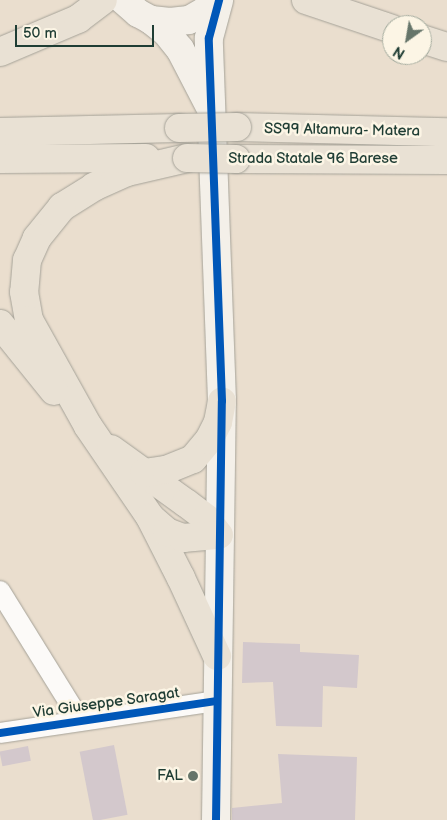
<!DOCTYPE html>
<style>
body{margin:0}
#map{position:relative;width:447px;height:820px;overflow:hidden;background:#eadece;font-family:"Balsamiq Sans",sans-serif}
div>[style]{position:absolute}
.building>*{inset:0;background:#d3c8cc;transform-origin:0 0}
.roads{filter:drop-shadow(0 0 1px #a5a298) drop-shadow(0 0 1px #a5a298)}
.street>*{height:20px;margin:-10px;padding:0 10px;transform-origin:10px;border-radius:10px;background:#fcfaf8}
.secondary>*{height:28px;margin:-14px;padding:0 14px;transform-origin:14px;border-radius:14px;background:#f4f0e9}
.highway>*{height:28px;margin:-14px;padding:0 14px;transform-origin:14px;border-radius:14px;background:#e9e1d4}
.bridges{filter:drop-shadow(0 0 1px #a5a298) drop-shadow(0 0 1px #a5a298)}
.highway-bridge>*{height:28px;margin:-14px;padding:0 14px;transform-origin:14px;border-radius:14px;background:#e9e1d4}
.cycleway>*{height:8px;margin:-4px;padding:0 4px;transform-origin:4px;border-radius:4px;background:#0057b8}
.dots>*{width:14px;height:14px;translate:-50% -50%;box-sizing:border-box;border:2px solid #fcf5e5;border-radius:50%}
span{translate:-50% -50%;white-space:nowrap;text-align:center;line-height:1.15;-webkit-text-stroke:5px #fcf5e5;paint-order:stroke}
.street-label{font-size:15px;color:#1f3d34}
.poi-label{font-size:15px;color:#1f3d34}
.right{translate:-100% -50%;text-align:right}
.north{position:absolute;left:382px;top:15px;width:50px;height:50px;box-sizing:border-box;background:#fcf5e5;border:1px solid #a4ab9e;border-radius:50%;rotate:212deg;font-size:14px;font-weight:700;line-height:20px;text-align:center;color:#1f3d34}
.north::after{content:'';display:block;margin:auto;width:18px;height:22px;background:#66756a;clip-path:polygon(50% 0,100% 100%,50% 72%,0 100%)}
.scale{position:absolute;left:15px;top:25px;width:139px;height:22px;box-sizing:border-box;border:2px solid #1f3d34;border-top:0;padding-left:6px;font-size:15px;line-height:18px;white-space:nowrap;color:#1f3d34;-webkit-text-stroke:4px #fcf5e5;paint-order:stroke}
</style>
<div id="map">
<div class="building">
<i style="clip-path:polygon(243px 642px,300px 644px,300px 652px,359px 655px,357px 688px,323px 686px,322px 727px,276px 726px,273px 682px,242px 683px)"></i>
<i style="left:114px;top:745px;width:71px;height:35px;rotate:79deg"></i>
<i style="left:28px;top:746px;width:15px;height:29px;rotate:79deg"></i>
<i style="clip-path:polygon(278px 754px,357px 757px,355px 820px,232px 820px,232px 808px,282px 803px)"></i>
</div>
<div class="roads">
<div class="street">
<i style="left:0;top:591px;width:152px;rotate:58.2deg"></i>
<i style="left:0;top:733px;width:218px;rotate:-8.4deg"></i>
</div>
<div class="secondary">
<i style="left:123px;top:0;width:20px;rotate:41deg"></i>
<i style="left:138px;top:13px;width:15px;rotate:28deg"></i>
<i style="left:151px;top:20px;width:19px;rotate:6deg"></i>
<i style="left:170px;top:22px;width:19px;rotate:-6deg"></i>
<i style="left:189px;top:20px;width:20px;rotate:-30deg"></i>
<i style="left:206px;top:10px;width:15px;rotate:-42deg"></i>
<i style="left:151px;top:20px;width:19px;rotate:39deg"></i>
<i style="left:166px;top:32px;width:22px;rotate:51deg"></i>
<i style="left:180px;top:49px;width:63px;rotate:62.6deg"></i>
<i style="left:216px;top:820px;width:419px;rotate:-89.2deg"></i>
<i style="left:222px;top:401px;width:363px;rotate:-92.1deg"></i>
<i style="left:209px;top:38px;width:39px;rotate:-75deg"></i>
</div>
<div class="highway">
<i style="left:306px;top:0;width:91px;rotate:18.6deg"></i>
<i style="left:422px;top:39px;width:26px;rotate:18deg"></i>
<i style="left:0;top:52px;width:85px;rotate:-22.9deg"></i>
<i style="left:78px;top:19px;width:31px;rotate:-37deg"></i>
<i style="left:237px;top:127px;width:210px;rotate:1.4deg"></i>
<i style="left:0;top:132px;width:179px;rotate:-1.3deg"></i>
<i style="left:187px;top:158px;width:62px;rotate:166.9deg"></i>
<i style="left:127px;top:172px;width:36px;rotate:156deg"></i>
<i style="left:94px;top:187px;width:38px;rotate:148deg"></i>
<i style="left:62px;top:207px;width:40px;rotate:129deg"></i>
<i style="left:37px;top:238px;width:24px;rotate:114deg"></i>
<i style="left:27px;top:260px;width:32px;rotate:95deg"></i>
<i style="left:24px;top:292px;width:28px;rotate:80deg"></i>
<i style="left:29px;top:320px;width:121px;rotate:60.9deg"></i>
<i style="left:88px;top:426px;width:110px;rotate:55.7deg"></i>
<i style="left:150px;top:517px;width:68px;rotate:63.1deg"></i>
<i style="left:181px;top:578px;width:86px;rotate:65.2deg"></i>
<i style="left:0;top:159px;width:146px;rotate:-0.4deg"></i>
<i style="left:236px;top:159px;width:211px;rotate:0.3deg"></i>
<i style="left:0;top:324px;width:86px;rotate:51.1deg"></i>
<i style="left:111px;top:449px;width:92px;rotate:35.8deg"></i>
<i style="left:186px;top:503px;width:25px;rotate:37deg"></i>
<i style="left:206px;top:518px;width:21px;rotate:53deg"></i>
<i style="left:144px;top:473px;width:22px;rotate:-8deg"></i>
<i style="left:166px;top:470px;width:29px;rotate:-22deg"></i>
<i style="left:193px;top:459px;width:25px;rotate:-50deg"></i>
<i style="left:209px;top:440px;width:20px;rotate:-63deg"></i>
<i style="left:218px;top:422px;width:21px;rotate:-79deg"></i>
<i style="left:151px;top:518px;width:21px;rotate:41deg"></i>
<i style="left:167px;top:532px;width:17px;rotate:21deg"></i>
<i style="left:183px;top:538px;width:36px;rotate:-5deg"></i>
</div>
</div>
<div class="bridges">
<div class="highway-bridge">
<i style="left:179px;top:128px;width:58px;rotate:-1deg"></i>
<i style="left:187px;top:158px;width:49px;rotate:1.2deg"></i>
</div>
</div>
<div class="cycleway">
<i style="left:0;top:733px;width:218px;rotate:-8.4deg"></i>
<i style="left:216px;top:820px;width:419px;rotate:-89.2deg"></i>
<i style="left:222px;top:401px;width:363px;rotate:-92.1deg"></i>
<i style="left:209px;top:38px;width:39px;rotate:-75deg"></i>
</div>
<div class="dots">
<i style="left:193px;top:776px;background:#66756a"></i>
</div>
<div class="street-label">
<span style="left:342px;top:130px;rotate:1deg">SS99 Altamura- Matera</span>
<span style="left:313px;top:159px">Strada Statale 96 Barese</span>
<span style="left:106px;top:703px;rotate:-8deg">Via Giuseppe Saragat</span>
</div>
<div class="poi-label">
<span class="right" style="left:183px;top:776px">FAL</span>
</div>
<div class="north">N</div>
<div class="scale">50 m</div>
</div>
